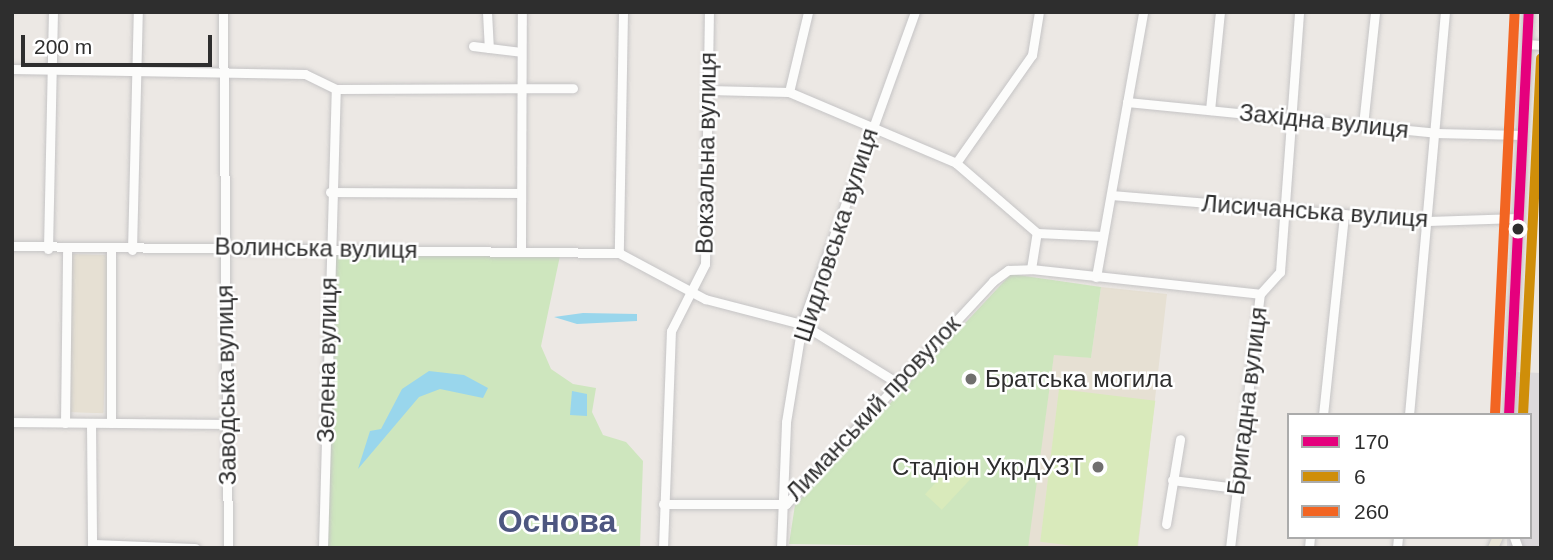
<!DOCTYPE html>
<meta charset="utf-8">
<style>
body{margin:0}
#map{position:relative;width:1553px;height:560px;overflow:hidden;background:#ece8e4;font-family:Arial,sans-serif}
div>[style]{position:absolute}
.industrial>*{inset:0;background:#dcd9db}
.education>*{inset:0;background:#e6e0d3;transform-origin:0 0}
.green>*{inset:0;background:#cee6be}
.pitch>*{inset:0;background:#d9eabb;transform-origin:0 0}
.water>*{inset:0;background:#99d6ec}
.roads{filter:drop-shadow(0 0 2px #c5c4c5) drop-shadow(0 0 2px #c5c4c5)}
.minor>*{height:9px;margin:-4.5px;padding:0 4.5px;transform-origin:4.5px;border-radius:4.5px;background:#fcfcfb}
.major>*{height:10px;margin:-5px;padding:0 5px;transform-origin:5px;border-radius:5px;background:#e8e4d6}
.bus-1>*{height:10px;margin:-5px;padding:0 5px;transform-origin:5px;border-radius:5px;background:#e5007d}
.bus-2>*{height:10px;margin:-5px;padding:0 5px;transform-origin:5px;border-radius:5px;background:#cf8e09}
.bus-3>*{height:10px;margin:-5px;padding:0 5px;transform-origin:5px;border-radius:5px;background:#f26522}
.dots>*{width:19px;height:19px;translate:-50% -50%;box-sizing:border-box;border:4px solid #fff;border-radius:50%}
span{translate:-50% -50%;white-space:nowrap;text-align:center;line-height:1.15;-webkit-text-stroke:5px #fff;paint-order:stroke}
.street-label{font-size:24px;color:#2e2e2e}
.poi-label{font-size:24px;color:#2e2e2e}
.left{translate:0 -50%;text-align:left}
.right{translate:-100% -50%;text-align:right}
.district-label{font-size:32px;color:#4d5680;font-weight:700}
.frame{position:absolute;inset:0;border:14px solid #2e2e2e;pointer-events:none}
.legend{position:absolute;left:1287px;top:413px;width:245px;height:126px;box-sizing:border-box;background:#fff;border:2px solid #ababab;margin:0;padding:9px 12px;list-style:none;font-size:21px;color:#2e2e2e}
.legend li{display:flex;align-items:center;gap:14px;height:35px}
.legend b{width:35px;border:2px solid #ababab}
.scale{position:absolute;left:21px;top:35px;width:191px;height:32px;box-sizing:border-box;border:4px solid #2e2e2e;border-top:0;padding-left:9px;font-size:21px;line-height:24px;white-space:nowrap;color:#2e2e2e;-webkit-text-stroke:5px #fff;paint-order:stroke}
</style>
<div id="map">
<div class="industrial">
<i style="clip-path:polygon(1514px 372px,1541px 373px,1541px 548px,1507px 548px,1507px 537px,1530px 537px,1530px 415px,1512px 415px)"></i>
</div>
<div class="education">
<i style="left:71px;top:254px;width:38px;height:158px;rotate:2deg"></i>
<i style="clip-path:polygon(1101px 287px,1167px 294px,1138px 548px,1027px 548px,1054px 354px,1091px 358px)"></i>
</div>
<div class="green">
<i style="clip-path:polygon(330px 248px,561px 251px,541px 346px,551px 369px,573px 384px,596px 388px,592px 412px,603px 435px,626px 442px,643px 461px,640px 548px,323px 548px)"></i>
<i style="clip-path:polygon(1011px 274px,1101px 287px,1091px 358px,1054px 355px,1028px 548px,789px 544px,795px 505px)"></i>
</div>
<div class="pitch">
<i style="left:1059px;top:389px;width:97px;height:154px;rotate:7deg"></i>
<i style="left:955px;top:462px;width:23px;height:44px;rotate:43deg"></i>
</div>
<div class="water">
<i style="clip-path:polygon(583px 313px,637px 314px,637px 321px,577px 324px,554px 317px)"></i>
<i style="clip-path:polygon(429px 371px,464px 375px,488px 388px,483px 398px,440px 389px,419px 397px,358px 469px,370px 431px,381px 429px,402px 389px)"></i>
<i style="clip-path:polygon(572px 391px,587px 394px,587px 416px,570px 415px)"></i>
</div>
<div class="roads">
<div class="minor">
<i style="left:223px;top:12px;width:536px;rotate:89.47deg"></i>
<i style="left:487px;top:12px;width:36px;rotate:87deg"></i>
<i style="left:489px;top:48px;width:32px;rotate:7deg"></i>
<i style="left:623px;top:12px;width:241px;rotate:91deg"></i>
<i style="left:619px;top:253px;width:98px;rotate:28.1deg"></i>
<i style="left:705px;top:299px;width:100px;rotate:14.5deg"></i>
<i style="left:802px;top:324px;width:110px;rotate:31.7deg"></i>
<i style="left:1527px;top:44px;width:14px;rotate:4deg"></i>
<i style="left:473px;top:46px;width:16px;rotate:7deg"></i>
<i style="left:12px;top:69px;width:293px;rotate:1deg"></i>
<i style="left:305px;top:74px;width:34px;rotate:26deg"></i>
<i style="left:336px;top:89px;width:237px;rotate:-0.2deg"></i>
<i style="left:708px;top:90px;width:81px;rotate:1.4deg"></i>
<i style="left:789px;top:92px;width:181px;rotate:23deg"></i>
<i style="left:956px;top:163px;width:107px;rotate:40.8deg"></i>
<i style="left:1037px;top:233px;width:66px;rotate:2.6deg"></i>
<i style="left:789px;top:92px;width:82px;rotate:-76.6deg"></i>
<i style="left:1127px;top:102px;width:310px;rotate:5.7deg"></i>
<i style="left:1435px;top:133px;width:87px;rotate:1.3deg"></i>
<i style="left:1210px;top:110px;width:99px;rotate:-84.2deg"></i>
<i style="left:1363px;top:125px;width:114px;rotate:-83.9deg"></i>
<i style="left:956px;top:163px;width:132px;rotate:-54.9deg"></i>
<i style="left:1032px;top:55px;width:44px;rotate:-80.8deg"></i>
<i style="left:330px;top:192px;width:190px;rotate:0.3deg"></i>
<i style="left:1111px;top:195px;width:318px;rotate:4.7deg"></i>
<i style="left:1428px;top:221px;width:90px;rotate:-1.9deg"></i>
<i style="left:12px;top:246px;width:607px;rotate:0.66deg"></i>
<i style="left:48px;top:249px;width:237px;rotate:-88.8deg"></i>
<i style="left:111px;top:249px;width:174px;rotate:90deg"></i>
<i style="left:132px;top:250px;width:238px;rotate:-88.6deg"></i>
<i style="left:521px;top:250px;width:238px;rotate:-89.8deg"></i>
<i style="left:1031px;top:269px;width:230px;rotate:6.2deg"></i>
<i style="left:1096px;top:277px;width:269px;rotate:-79.9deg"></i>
<i style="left:1323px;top:415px;width:202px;rotate:-84deg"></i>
<i style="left:1409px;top:415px;width:405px;rotate:-84.9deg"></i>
<i style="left:12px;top:422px;width:214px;rotate:0.5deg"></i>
<i style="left:65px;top:423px;width:174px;rotate:-89.3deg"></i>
<i style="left:91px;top:423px;width:125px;rotate:89.5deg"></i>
<i style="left:1172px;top:480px;width:65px;rotate:7deg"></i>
<i style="left:663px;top:504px;width:123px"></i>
<i style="left:786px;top:504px;width:304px;rotate:-47.1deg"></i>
<i style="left:993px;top:281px;width:19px;rotate:-36deg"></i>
<i style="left:1008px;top:270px;width:23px;rotate:-2deg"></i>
<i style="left:1031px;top:269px;width:36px;rotate:-81deg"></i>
<i style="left:1166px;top:524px;width:86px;rotate:-80.6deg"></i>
<i style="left:1514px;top:537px;width:12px;rotate:70deg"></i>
<i style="left:92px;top:544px;width:103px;rotate:2.2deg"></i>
<i style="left:323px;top:548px;width:459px;rotate:-88.4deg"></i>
<i style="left:663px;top:548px;width:217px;rotate:-87.9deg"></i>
<i style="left:671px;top:331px;width:75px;rotate:-63.1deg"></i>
<i style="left:705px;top:264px;width:252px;rotate:-89.1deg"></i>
<i style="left:781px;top:548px;width:126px;rotate:-87.7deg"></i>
<i style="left:786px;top:422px;width:99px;rotate:-80.7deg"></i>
<i style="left:802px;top:324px;width:332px;rotate:-70.1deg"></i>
<i style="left:1230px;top:548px;width:256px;rotate:-83.3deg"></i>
<i style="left:1260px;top:294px;width:30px;rotate:-48deg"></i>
<i style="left:1280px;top:272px;width:261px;rotate:-85.8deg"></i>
<i style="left:1309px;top:548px;width:11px;rotate:-85deg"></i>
<i style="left:1397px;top:548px;width:11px;rotate:-85deg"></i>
</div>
<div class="major">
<i style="left:1509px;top:415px;width:403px;rotate:-87.2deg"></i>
<i style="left:1493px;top:548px;width:12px;rotate:-66deg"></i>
</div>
</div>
<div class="bus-1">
<i style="left:1509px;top:415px;width:403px;rotate:-87.2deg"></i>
</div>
<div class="bus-2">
<i style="left:1523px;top:415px;width:357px;rotate:-87.1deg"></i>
</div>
<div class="bus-3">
<i style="left:1495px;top:414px;width:402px;rotate:-87.2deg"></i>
</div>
<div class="dots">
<i style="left:1518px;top:229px;background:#2e2e2e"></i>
<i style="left:971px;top:379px;background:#706f6e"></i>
<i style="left:1098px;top:467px;background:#706f6e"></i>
</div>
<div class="street-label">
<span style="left:1324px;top:121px;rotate:6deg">Західна вулиця</span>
<span style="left:706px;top:153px;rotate:-89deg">Вокзальна вулиця</span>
<span style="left:1315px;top:211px;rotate:4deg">Лисичанська вулиця</span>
<span style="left:836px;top:235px;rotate:-72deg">Шидловська вулиця</span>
<span style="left:316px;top:248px;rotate:1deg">Волинська вулиця</span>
<span style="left:327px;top:360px;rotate:-89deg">Зелена вулиця</span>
<span style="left:226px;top:385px;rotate:-91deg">Заводська вулиця</span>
<span style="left:1247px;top:401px;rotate:-83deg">Бригадна вулиця</span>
<span style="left:873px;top:408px;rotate:-47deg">Лиманський провулок</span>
</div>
<div class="poi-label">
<span class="left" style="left:985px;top:379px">Братська могила</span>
<span class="right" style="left:1084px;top:467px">Стадіон УкрДУЗТ</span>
</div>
<div class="district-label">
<span style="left:557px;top:521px">Основа</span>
</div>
<div class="frame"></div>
<ul class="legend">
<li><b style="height:9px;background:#e5007d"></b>170</li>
<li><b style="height:9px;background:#cf8e09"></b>6</li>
<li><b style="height:9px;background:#f26522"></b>260</li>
</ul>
<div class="scale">200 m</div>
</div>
